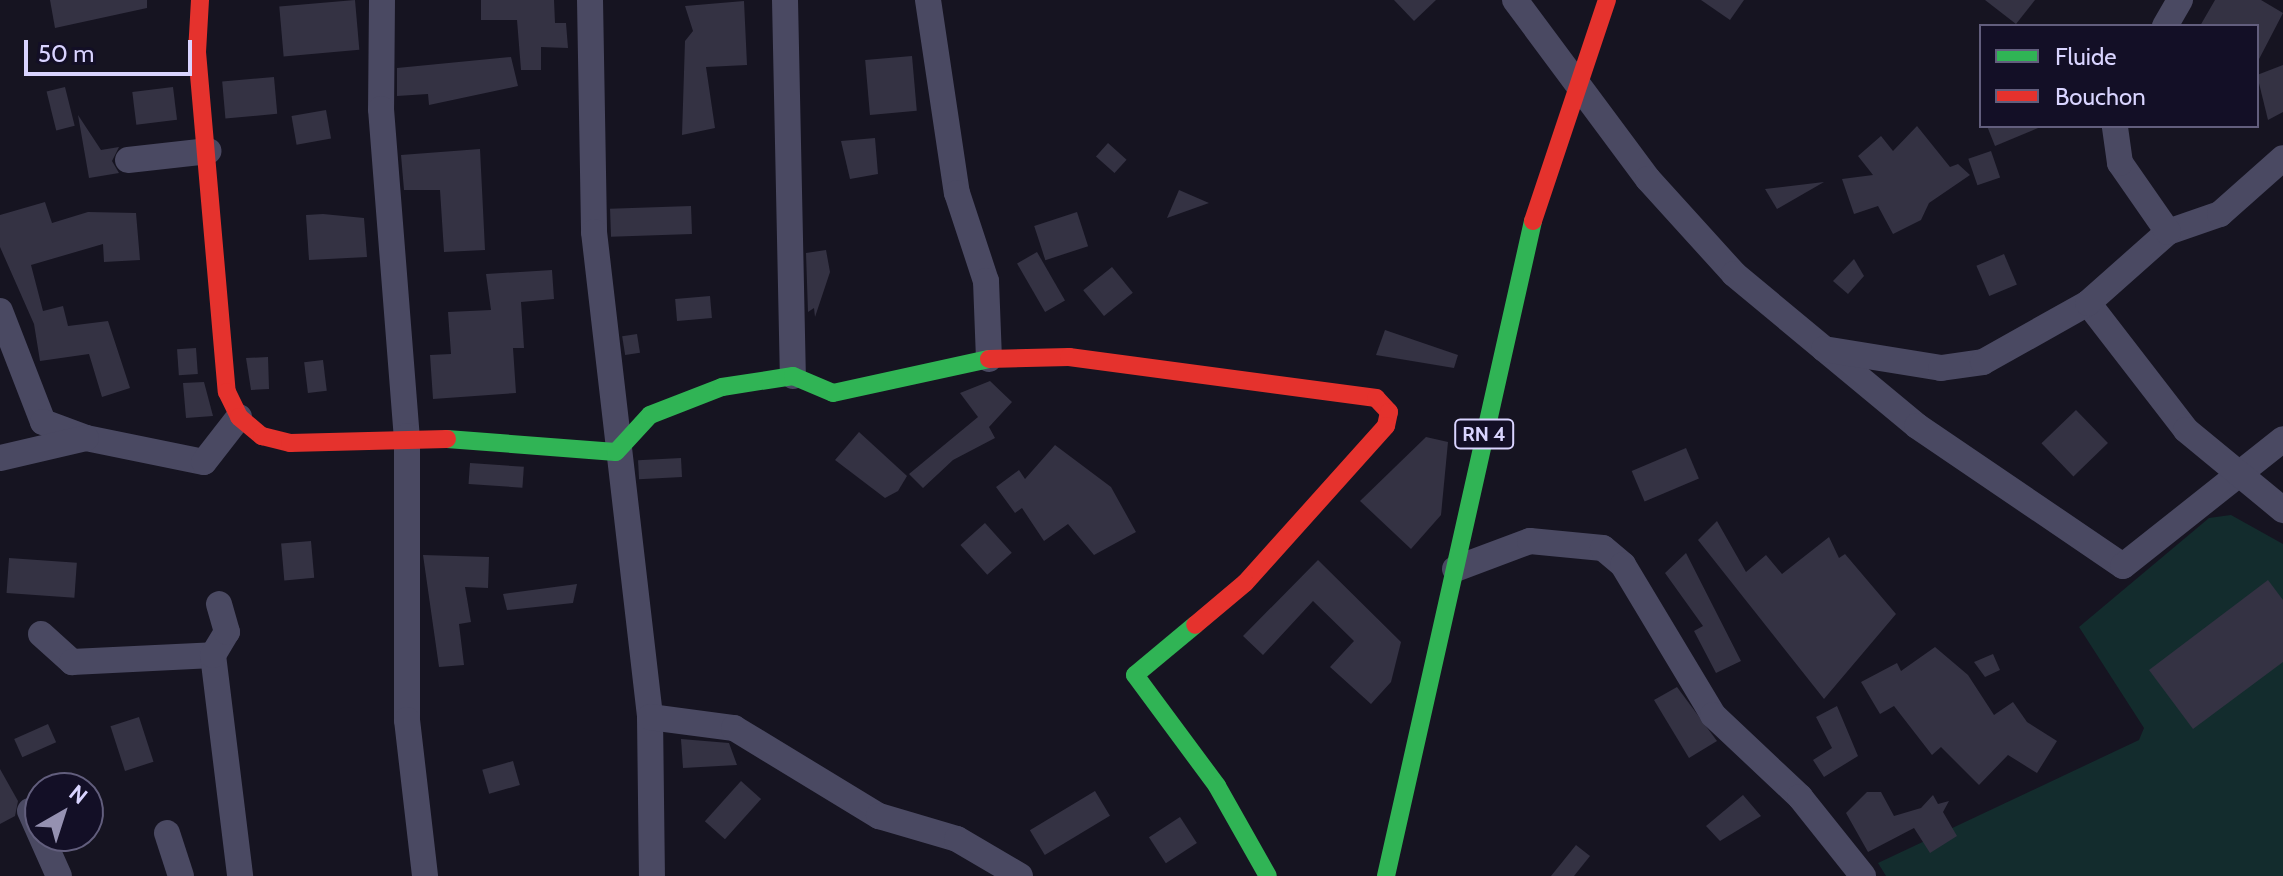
<!DOCTYPE html>
<style>
body{margin:0}
#map{position:relative;width:2283px;height:876px;overflow:hidden;background:#161421;font-family:Cabin,sans-serif}
div>[style]{position:absolute}
.green>*{inset:0;background:#132c2d}
.building>*{inset:0;background:#343243;transform-origin:0 0}
.street>*{height:26px;margin:-13px;padding:0 13px;transform-origin:13px;border-radius:13px;background:#4a4962}
.fast>*{height:18px;margin:-9px;padding:0 9px;transform-origin:9px;border-radius:9px;background:#30b455}
.jam>*{height:18px;margin:-9px;padding:0 9px;transform-origin:9px;border-radius:9px;background:#e5322d}
span{translate:-50% -50%;white-space:nowrap;text-align:center;line-height:1.15;-webkit-text-stroke:7px #130f26;paint-order:stroke}
.shield-label span{padding:2px 6px;background:#130f26;border:2px solid;border-radius:6px;-webkit-text-stroke-width:0}
.shield-label{font-size:20px;color:#d9d4ff;font-weight:700}
.legend{position:absolute;left:1979px;top:24px;width:280px;height:104px;box-sizing:border-box;background:#130f26;border:2px solid #625e7d;margin:0;padding:10px 14px;list-style:none;font-size:24px;color:#d9d4ff}
.legend li{display:flex;align-items:center;gap:16px;height:40px}
.legend b{width:40px;border:2px solid #625e7d}
.north{position:absolute;left:24px;top:772px;width:80px;height:80px;box-sizing:border-box;background:#130f26;border:2px solid #625e7d;border-radius:50%;rotate:39deg;font-size:22px;font-weight:700;line-height:32px;text-align:center;color:#d9d4ff}
.north::after{content:'';display:block;margin:auto;width:28px;height:36px;background:#9591b1;clip-path:polygon(50% 0,100% 100%,50% 72%,0 100%)}
.scale{position:absolute;left:24px;top:40px;width:168px;height:36px;box-sizing:border-box;border:4px solid #d9d4ff;border-top:0;padding-left:10px;font-size:24px;line-height:28px;white-space:nowrap;color:#d9d4ff;-webkit-text-stroke:6px #130f26;paint-order:stroke}
</style>
<div id="map">
<div class="green">
<i style="clip-path:polygon(2231px 515px,2283px 544px,2283px 876px,1886px 876px,1878px 863px,2139px 740px,2144px 728px,2079px 627px,2209px 518px)"></i>
</div>
<div class="building">
<i style="clip-path:polygon(50px 0,147px 0,147px 8px,55px 28px)"></i>
<i style="left:355px;top:0;width:50px;height:76px;rotate:85deg"></i>
<i style="clip-path:polygon(481px 0,554px 0,555px 23px,566px 23px,568px 48px,541px 47px,541px 70px,521px 70px,517px 20px,481px 20px)"></i>
<i style="clip-path:polygon(1394px 0,1436px 0,1414px 21px)"></i>
<i style="clip-path:polygon(1701px 0,1744px 0,1730px 20px)"></i>
<i style="clip-path:polygon(1985px 0,2035px 0,2016px 24px)"></i>
<i style="clip-path:polygon(2215px 0,2261px 0,2283px 13px,2257px 63px,2257px 26px,2200px 26px)"></i>
<i style="clip-path:polygon(744px 1px,747px 65px,706px 67px,715px 128px,682px 135px,685px 41px,693px 31px,685px 6px)"></i>
<i style="left:912px;top:56px;width:55px;height:47px;rotate:85deg"></i>
<i style="clip-path:polygon(511px 57px,518px 86px,429px 105px,428px 94px,397px 96px,397px 68px)"></i>
<i style="clip-path:polygon(2283px 65px,2283px 112px,2268px 120px,2257px 75px)"></i>
<i style="left:274px;top:77px;width:37px;height:52px;rotate:85deg"></i>
<i style="left:65px;top:87px;width:40px;height:19px;rotate:76deg"></i>
<i style="left:173px;top:87px;width:33px;height:41px;rotate:83deg"></i>
<i style="left:326px;top:110px;width:29px;height:35px;rotate:80deg"></i>
<i style="clip-path:polygon(78px 115px,101px 150px,119px 147px,112px 161px,119px 173px,89px 178px)"></i>
<i style="clip-path:polygon(1917px 126px,1950px 167px,1958px 164px,1970px 175px,1929px 203px,1921px 220px,1893px 234px,1878px 206px,1854px 214px,1842px 179px,1873px 175px,1858px 156px,1881px 136px,1893px 151px)"></i>
<i style="clip-path:polygon(1987px 126px,2043px 126px,1995px 146px)"></i>
<i style="clip-path:polygon(875px 138px,878px 174px,850px 179px,841px 141px)"></i>
<i style="left:1108px;top:143px;width:25px;height:18px;rotate:42deg"></i>
<i style="clip-path:polygon(480px 149px,485px 250px,444px 252px,440px 190px,404px 190px,401px 155px)"></i>
<i style="left:1991px;top:151px;width:28px;height:24px;rotate:71deg"></i>
<i style="clip-path:polygon(1824px 182px,1777px 209px,1765px 189px)"></i>
<i style="clip-path:polygon(1179px 190px,1209px 203px,1167px 218px)"></i>
<i style="clip-path:polygon(45px 202px,52px 223px,88px 212px,136px 213px,140px 260px,104px 262px,103px 244px,31px 265px,43px 311px,63px 306px,68px 326px,108px 321px,130px 388px,102px 397px,89px 354px,40px 361px,34px 324px,0 247px,0 215px)"></i>
<i style="left:691px;top:206px;width:28px;height:81px;rotate:88deg"></i>
<i style="left:1077px;top:212px;width:36px;height:45px;rotate:72deg"></i>
<i style="clip-path:polygon(323px 214px,364px 218px,367px 257px,309px 260px,306px 215px)"></i>
<i style="clip-path:polygon(826px 250px,830px 272px,815px 317px,814px 308px,808px 312px,806px 253px)"></i>
<i style="left:1037px;top:252px;width:56px;height:23px;rotate:60deg"></i>
<i style="left:2004px;top:254px;width:33px;height:30px;rotate:67deg"></i>
<i style="clip-path:polygon(1854px 259px,1864px 276px,1848px 294px,1833px 281px)"></i>
<i style="left:1112px;top:267px;width:33px;height:37px;rotate:51deg"></i>
<i style="clip-path:polygon(552px 270px,554px 299px,521px 302px,524px 348px,513px 348px,516px 393px,433px 399px,430px 355px,451px 354px,448px 312px,491px 310px,486px 274px)"></i>
<i style="left:710px;top:296px;width:22px;height:35px;rotate:85deg"></i>
<i style="clip-path:polygon(1385px 330px,1458px 355px,1454px 368px,1376px 355px)"></i>
<i style="left:637px;top:334px;width:19px;height:15px;rotate:81deg"></i>
<i style="left:196px;top:348px;width:26px;height:19px;rotate:86deg"></i>
<i style="clip-path:polygon(268px 357px,269px 389px,251px 390px,246px 358px)"></i>
<i style="left:323px;top:360px;width:31px;height:19px;rotate:83deg"></i>
<i style="clip-path:polygon(990px 381px,1012px 402px,989px 427px,995px 438px,953px 460px,923px 488px,909px 474px,978px 417px,960px 393px)"></i>
<i style="clip-path:polygon(204px 382px,213px 416px,186px 418px,183px 383px)"></i>
<i style="left:2076px;top:410px;width:46px;height:48px;rotate:46deg"></i>
<i style="clip-path:polygon(859px 432px,907px 476px,898px 491px,885px 498px,835px 460px)"></i>
<i style="clip-path:polygon(1426px 437px,1448px 442px,1441px 515px,1411px 549px,1360px 501px)"></i>
<i style="clip-path:polygon(1055px 445px,1111px 487px,1136px 532px,1094px 555px,1068px 524px,1044px 541px,1022px 508px,1015px 513px,996px 487px,1019px 470px,1025px 479px)"></i>
<i style="left:1686px;top:448px;width:33px;height:59px;rotate:67deg"></i>
<i style="left:681px;top:458px;width:19px;height:43px;rotate:87deg"></i>
<i style="left:470px;top:463px;width:54px;height:21px;rotate:4deg"></i>
<i style="clip-path:polygon(1717px 521px,1746px 572px,1766px 555px,1782px 574px,1829px 537px,1839px 558px,1845px 554px,1896px 614px,1824px 699px,1698px 540px)"></i>
<i style="left:985px;top:523px;width:40px;height:33px;rotate:48deg"></i>
<i style="left:311px;top:541px;width:37px;height:30px;rotate:85deg"></i>
<i style="clip-path:polygon(1686px 553px,1741px 661px,1716px 673px,1694px 631px,1703px 626px,1665px 573px)"></i>
<i style="clip-path:polygon(423px 555px,489px 557px,488px 588px,465px 587px,471px 622px,459px 624px,464px 665px,439px 667px)"></i>
<i style="left:9px;top:558px;width:68px;height:35px;rotate:4deg"></i>
<i style="clip-path:polygon(1318px 560px,1401px 642px,1391px 682px,1371px 704px,1330px 667px,1354px 641px,1313px 601px,1263px 655px,1243px 636px)"></i>
<i style="clip-path:polygon(2268px 580px,2283px 600px,2283px 662px,2193px 729px,2149px 670px)"></i>
<i style="clip-path:polygon(577px 584px,573px 603px,507px 610px,503px 594px)"></i>
<i style="clip-path:polygon(1935px 647px,1968px 675px,1994px 715px,2013px 702px,2027px 722px,2057px 741px,2037px 773px,2008px 755px,1979px 785px,1941px 747px,1932px 755px,1894px 706px,1880px 714px,1861px 682px,1897px 663px,1901px 671px)"></i>
<i style="clip-path:polygon(1993px 654px,2000px 670px,1985px 677px,1974px 662px)"></i>
<i style="clip-path:polygon(1677px 687px,1717px 741px,1689px 758px,1654px 700px)"></i>
<i style="clip-path:polygon(1837px 706px,1858px 756px,1824px 777px,1813px 760px,1832px 748px,1816px 717px)"></i>
<i style="left:139px;top:717px;width:47px;height:30px;rotate:72deg"></i>
<i style="left:48px;top:724px;width:20px;height:37px;rotate:66deg"></i>
<i style="clip-path:polygon(681px 739px,729px 743px,737px 765px,683px 768px)"></i>
<i style="left:513px;top:761px;width:25px;height:32px;rotate:74deg"></i>
<i style="clip-path:polygon(0 769px,18px 801px,15px 816px,0 824px)"></i>
<i style="left:741px;top:781px;width:27px;height:54px;rotate:42deg"></i>
<i style="left:1095px;top:791px;width:29px;height:76px;rotate:59deg"></i>
<i style="clip-path:polygon(1867px 792px,1881px 792px,1894px 816px,1921px 808px,1933px 795px,1938px 804px,1949px 801px,1943px 812px,1957px 836px,1930px 853px,1914px 828px,1868px 852px,1846px 813px)"></i>
<i style="clip-path:polygon(1743px 795px,1761px 816px,1720px 841px,1706px 826px)"></i>
<i style="left:1180px;top:817px;width:31px;height:37px;rotate:57deg"></i>
<i style="clip-path:polygon(1576px 845px,1590px 856px,1574px 876px,1551px 876px)"></i>
</div>
<div class="street">
<i style="left:382px;top:0;width:109px;rotate:90.5deg"></i>
<i style="left:381px;top:109px;width:328px;rotate:85.5deg"></i>
<i style="left:407px;top:436px;width:284px;rotate:90deg"></i>
<i style="left:407px;top:720px;width:157px;rotate:83.4deg"></i>
<i style="left:590px;top:0;width:232px;rotate:89deg"></i>
<i style="left:594px;top:232px;width:488px;rotate:83.4deg"></i>
<i style="left:650px;top:717px;width:159px;rotate:89.3deg"></i>
<i style="left:785px;top:0;width:376px;rotate:88.8deg"></i>
<i style="left:928px;top:0;width:195px;rotate:81.5deg"></i>
<i style="left:957px;top:193px;width:93px;rotate:71.8deg"></i>
<i style="left:986px;top:281px;width:78px;rotate:87.8deg"></i>
<i style="left:1515px;top:0;width:223px;rotate:53.4deg"></i>
<i style="left:1648px;top:179px;width:128px;rotate:47.8deg"></i>
<i style="left:1734px;top:274px;width:238px;rotate:39.7deg"></i>
<i style="left:1917px;top:426px;width:249px;rotate:34.2deg"></i>
<i style="left:2123px;top:566px;width:204px;rotate:-38.4deg"></i>
<i style="left:2165px;top:26px;width:30px;rotate:-60deg"></i>
<i style="left:128px;top:160px;width:81px;rotate:-6.4deg"></i>
<i style="left:2168px;top:232px;width:55px;rotate:-19.1deg"></i>
<i style="left:2220px;top:214px;width:84px;rotate:-41.6deg"></i>
<i style="left:2088px;top:303px;width:160px;rotate:52.3deg"></i>
<i style="left:2186px;top:430px;width:126px;rotate:39.5deg"></i>
<i style="left:0;top:311px;width:119px;rotate:68.8deg"></i>
<i style="left:43px;top:422px;width:46px;rotate:20.4deg"></i>
<i style="left:86px;top:438px;width:120px;rotate:11.5deg"></i>
<i style="left:204px;top:462px;width:57px;rotate:-52.1deg"></i>
<i style="left:1824px;top:349px;width:119px;rotate:9.2deg"></i>
<i style="left:1941px;top:368px;width:42px;rotate:-8.1deg"></i>
<i style="left:1983px;top:362px;width:120px;rotate:-29.3deg"></i>
<i style="left:2088px;top:303px;width:107px;rotate:-41.6deg"></i>
<i style="left:2168px;top:232px;width:84px;rotate:-124.8deg"></i>
<i style="left:2120px;top:163px;width:37px;rotate:-98deg"></i>
<i style="left:0;top:458px;width:88px;rotate:-13.1deg"></i>
<i style="left:1455px;top:569px;width:80px;rotate:-20.5deg"></i>
<i style="left:1530px;top:541px;width:73px;rotate:5.5deg"></i>
<i style="left:1603px;top:548px;width:26px;rotate:40deg"></i>
<i style="left:1623px;top:565px;width:175px;rotate:59deg"></i>
<i style="left:1713px;top:715px;width:120px;rotate:43.3deg"></i>
<i style="left:1800px;top:797px;width:101px;rotate:51.4deg"></i>
<i style="left:41px;top:634px;width:42px;rotate:42.1deg"></i>
<i style="left:72px;top:662px;width:141px;rotate:-2.8deg"></i>
<i style="left:213px;top:655px;width:223px;rotate:83deg"></i>
<i style="left:213px;top:655px;width:27px;rotate:-59deg"></i>
<i style="left:227px;top:632px;width:29px;rotate:-106deg"></i>
<i style="left:650px;top:717px;width:85px;rotate:7.5deg"></i>
<i style="left:734px;top:728px;width:170px;rotate:31.3deg"></i>
<i style="left:879px;top:816px;width:81px;rotate:16.4deg"></i>
<i style="left:957px;top:839px;width:73px;rotate:30.4deg"></i>
<i style="left:30px;top:811px;width:71px;rotate:66deg"></i>
<i style="left:167px;top:833px;width:45px;rotate:72deg"></i>
</div>
<div class="fast">
<i style="left:447px;top:439px;width:169px;rotate:4.4deg"></i>
<i style="left:616px;top:452px;width:50px;rotate:-47.4deg"></i>
<i style="left:650px;top:415px;width:77px;rotate:-21.3deg"></i>
<i style="left:722px;top:387px;width:72px;rotate:-8.8deg"></i>
<i style="left:793px;top:376px;width:43px;rotate:23deg"></i>
<i style="left:833px;top:393px;width:160px;rotate:-12.3deg"></i>
<i style="left:1195px;top:625px;width:78px;rotate:140.2deg"></i>
<i style="left:1135px;top:675px;width:138px;rotate:53.5deg"></i>
<i style="left:1217px;top:786px;width:103px;rotate:60.5deg"></i>
<i style="left:1386px;top:876px;width:671px;rotate:-77.35deg"></i>
</div>
<div class="jam">
<i style="left:200px;top:0;width:52px;rotate:93.3deg"></i>
<i style="left:197px;top:52px;width:341px;rotate:85deg"></i>
<i style="left:227px;top:392px;width:28px;rotate:64deg"></i>
<i style="left:239px;top:417px;width:30px;rotate:40deg"></i>
<i style="left:262px;top:436px;width:29px;rotate:14deg"></i>
<i style="left:290px;top:443px;width:157px;rotate:-1.5deg"></i>
<i style="left:1533px;top:221px;width:233px;rotate:-71.5deg"></i>
<i style="left:989px;top:359px;width:80px;rotate:-1.4deg"></i>
<i style="left:1069px;top:357px;width:310px;rotate:7.6deg"></i>
<i style="left:1376px;top:398px;width:19px;rotate:47deg"></i>
<i style="left:1389px;top:412px;width:14px;rotate:102deg"></i>
<i style="left:1386px;top:426px;width:211px;rotate:131.9deg"></i>
<i style="left:1245px;top:583px;width:65px;rotate:140deg"></i>
</div>
<div class="shield-label">
<span style="left:1484px;top:434px">RN 4</span>
</div>
<ul class="legend">
<li><b style="height:10px;background:#30b455"></b>Fluide</li>
<li><b style="height:10px;background:#e5322d"></b>Bouchon</li>
</ul>
<div class="north">N</div>
<div class="scale">50 m</div>
</div>
